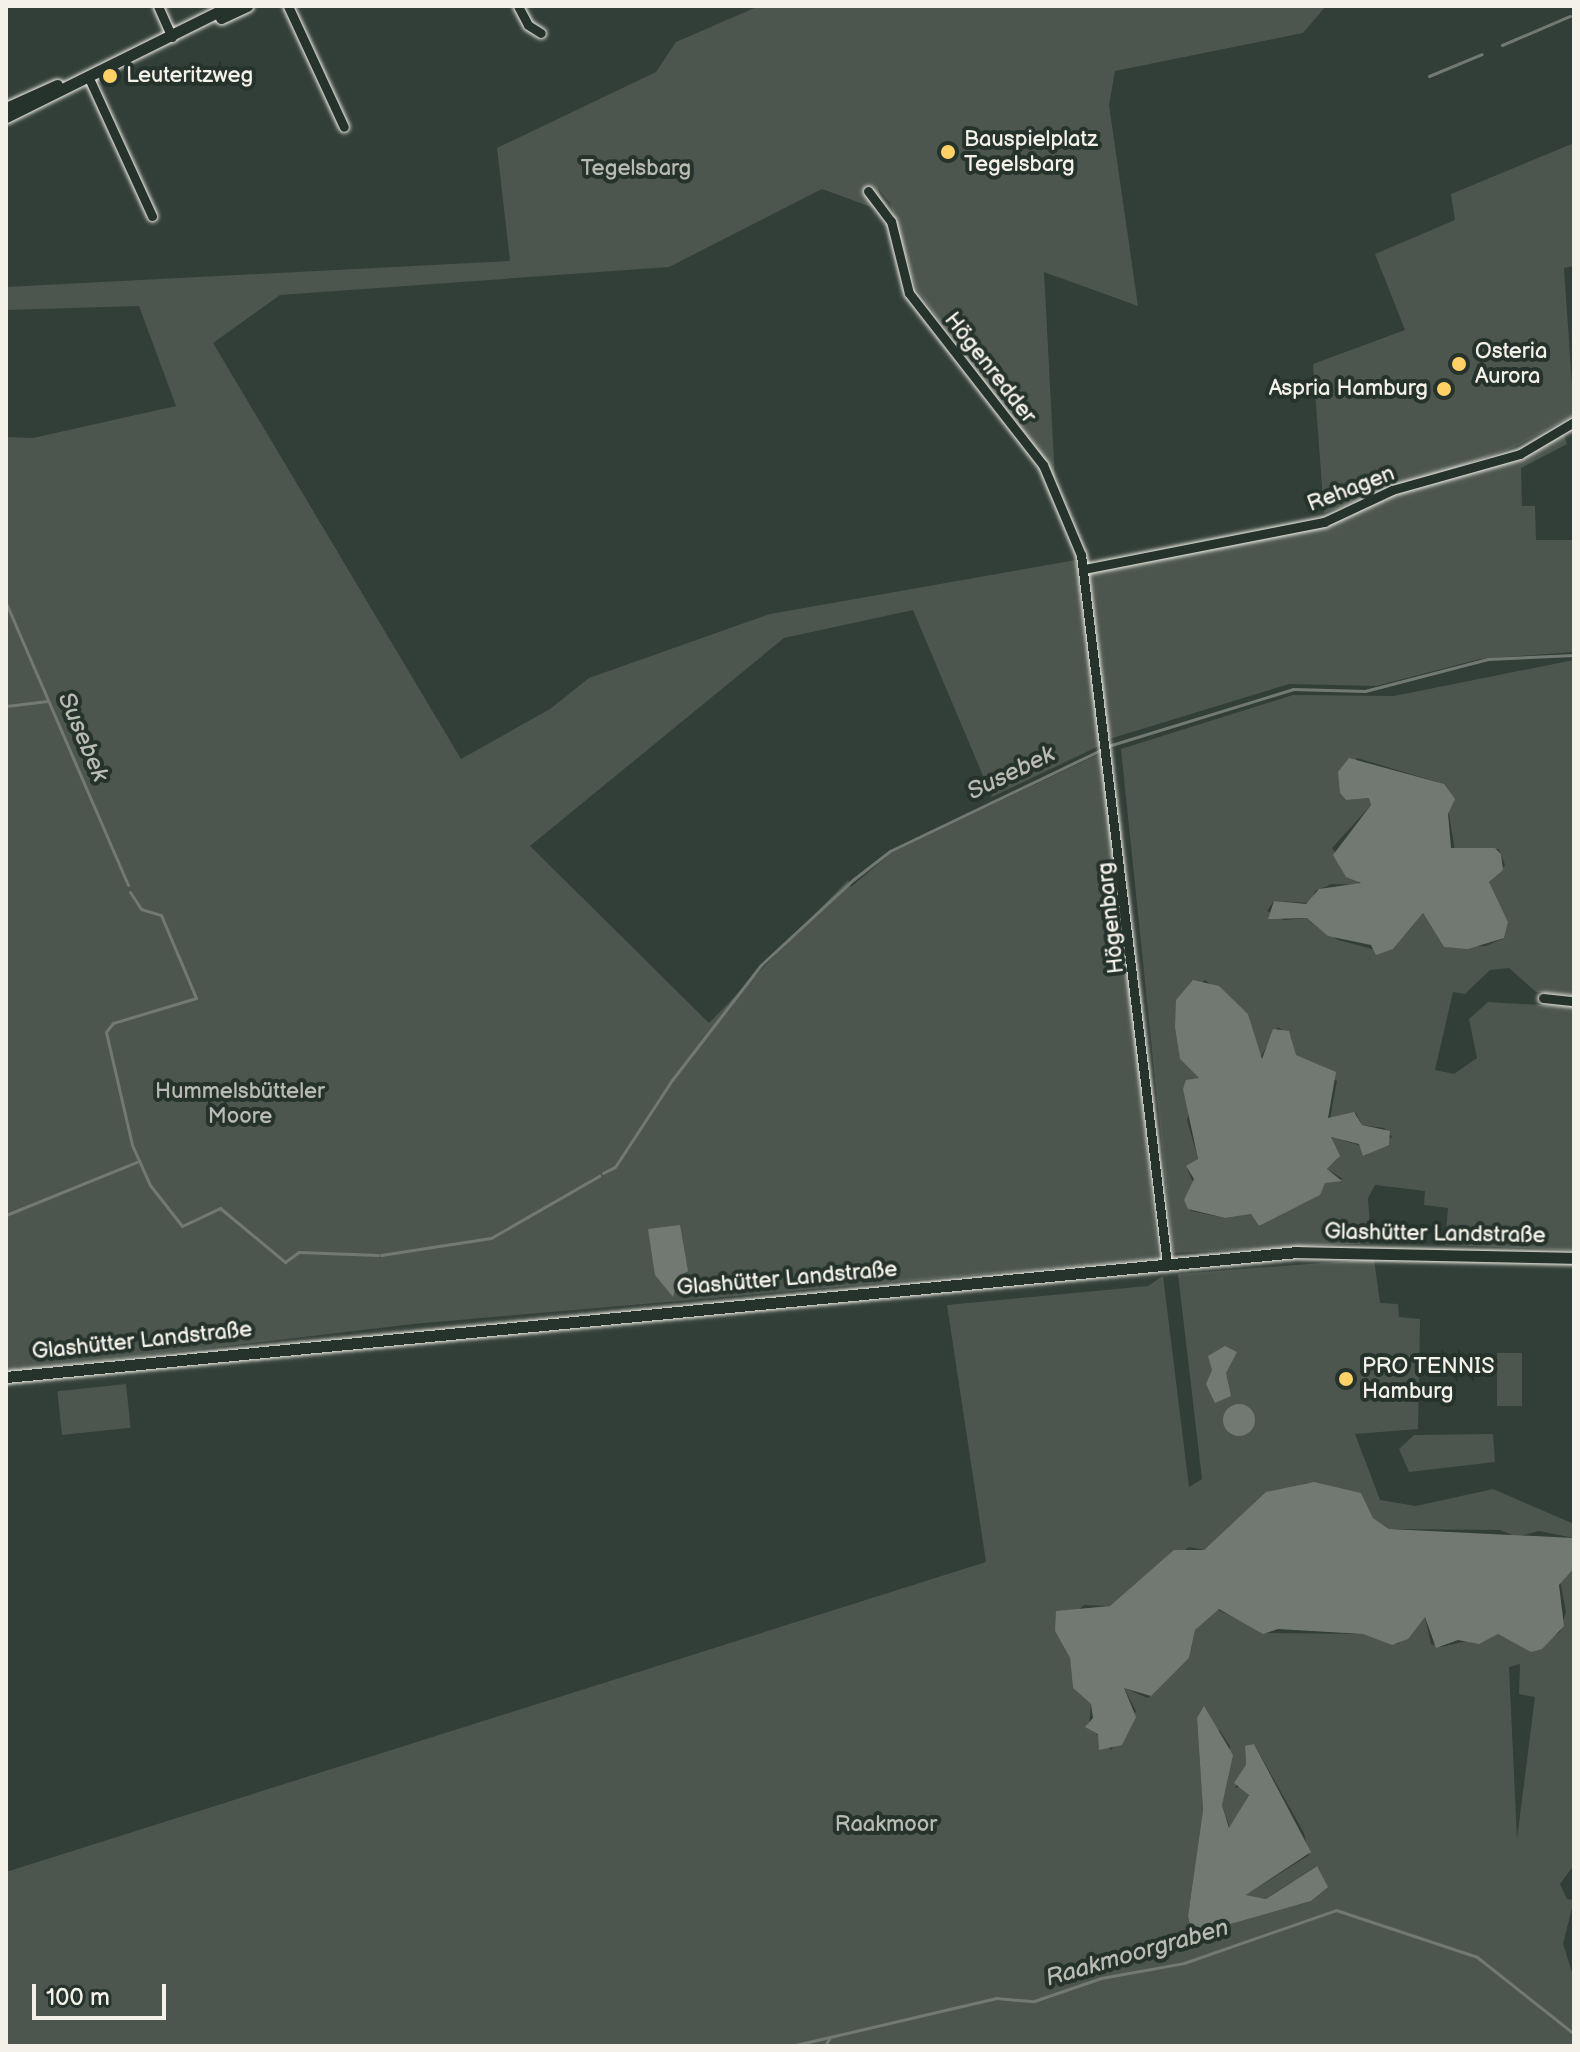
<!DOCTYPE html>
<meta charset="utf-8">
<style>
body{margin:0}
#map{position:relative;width:1580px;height:2052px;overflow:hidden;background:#323e38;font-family:"Balsamiq Sans",sans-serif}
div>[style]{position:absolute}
.green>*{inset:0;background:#4c564f;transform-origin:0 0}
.water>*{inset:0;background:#727972}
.round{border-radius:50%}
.stream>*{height:3px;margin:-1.5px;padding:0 1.5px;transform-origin:1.5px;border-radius:1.5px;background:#727972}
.roads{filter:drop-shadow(0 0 2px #f4f1e8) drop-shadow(0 0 2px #f4f1e8)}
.minor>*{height:9px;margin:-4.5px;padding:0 4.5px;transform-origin:4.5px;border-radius:4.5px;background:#26332d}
.tertiary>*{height:11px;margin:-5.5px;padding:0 5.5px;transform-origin:5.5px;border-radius:5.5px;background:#26332d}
.dots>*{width:22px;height:22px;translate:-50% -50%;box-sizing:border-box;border:4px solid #26332d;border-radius:50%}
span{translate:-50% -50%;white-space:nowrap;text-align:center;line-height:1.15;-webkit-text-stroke:8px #26332d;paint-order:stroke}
.poi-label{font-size:22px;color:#f4f1e8}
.left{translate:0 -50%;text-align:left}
.right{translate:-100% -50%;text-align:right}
.park-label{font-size:22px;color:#b9bbb2}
.street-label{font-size:22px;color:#f4f1e8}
.water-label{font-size:24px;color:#babbb3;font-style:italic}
.frame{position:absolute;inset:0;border:8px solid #f4f1e8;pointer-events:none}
.scale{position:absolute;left:32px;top:1984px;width:134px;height:36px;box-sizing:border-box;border:4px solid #f4f1e8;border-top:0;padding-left:10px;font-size:24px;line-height:28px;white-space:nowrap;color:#f4f1e8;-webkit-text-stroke:6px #26332d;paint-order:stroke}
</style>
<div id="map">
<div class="green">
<i style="clip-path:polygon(759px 6px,1326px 6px,1303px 33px,1115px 71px,1109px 105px,1138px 306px,1044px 272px,1055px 480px,916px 288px,890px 203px,878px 188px,885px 212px,822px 189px,669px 267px,280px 295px,213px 343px,461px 759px,550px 709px,589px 678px,770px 614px,1076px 560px,1101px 745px,992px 797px,913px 610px,784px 638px,530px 846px,709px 1023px,848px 880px,851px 887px,892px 852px,1101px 753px,1116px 835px,1158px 1259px,414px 1324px,6px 1372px,6px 437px,33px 438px,176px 406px,139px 306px,6px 310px,6px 287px,510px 261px,497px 148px,656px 72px,676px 42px)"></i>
<i style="clip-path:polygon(1574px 143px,1574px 266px,1564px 268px,1574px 415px,1515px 447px,1324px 513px,1313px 364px,1405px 330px,1375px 254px,1455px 220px,1451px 194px)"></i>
<i style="clip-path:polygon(1564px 434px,1567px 444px,1521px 468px,1522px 506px,1535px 506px,1536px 540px,1574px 540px,1574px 652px,1480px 659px,1376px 686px,1289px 684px,1109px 739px,1089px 571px,1324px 526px,1392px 494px,1530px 453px)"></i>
<i style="clip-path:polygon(evenodd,1574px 660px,1574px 995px,1536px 992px,1509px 968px,1490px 970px,1465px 994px,1453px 992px,1435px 1070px,1454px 1074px,1477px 1058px,1469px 1019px,1488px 1002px,1574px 1007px,1574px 1250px,1445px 1245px,1448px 1208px,1424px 1205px,1425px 1191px,1375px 1185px,1368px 1198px,1371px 1243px,1173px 1253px,1121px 749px,1293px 695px,1394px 696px,1574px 660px,1357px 758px,1444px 784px,1455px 851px,1499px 849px,1505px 865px,1489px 883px,1508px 922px,1504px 938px,1486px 946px,1444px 947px,1423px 913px,1393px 949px,1376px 950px,1338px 940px,1307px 918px,1284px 920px,1267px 911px,1274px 901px,1311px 903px,1315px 891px,1332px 884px,1360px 885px,1332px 848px,1371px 805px,1369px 798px,1346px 800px,1340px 793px,1357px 758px,1574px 660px,1205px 980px,1248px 1014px,1260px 1058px,1278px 1027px,1291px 1037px,1295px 1055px,1337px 1081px,1330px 1119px,1356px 1113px,1362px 1125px,1384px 1128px,1392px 1137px,1365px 1156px,1359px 1145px,1331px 1137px,1338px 1159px,1327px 1169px,1343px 1179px,1325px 1183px,1312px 1199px,1259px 1226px,1251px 1214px,1225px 1218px,1191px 1211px,1184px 1200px,1194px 1184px,1187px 1169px,1198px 1159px,1187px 1120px,1199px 1078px,1180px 1059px,1176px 1002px,1205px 980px)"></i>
<i style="clip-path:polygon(evenodd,1374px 1259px,1380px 1303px,1398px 1304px,1399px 1317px,1420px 1319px,1418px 1429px,1355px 1434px,1380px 1500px,1416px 1506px,1493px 1489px,1574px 1524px,1574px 1538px,1539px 1531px,1517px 1537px,1500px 1530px,1389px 1529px,1373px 1518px,1361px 1493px,1306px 1483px,1253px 1505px,1204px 1550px,1189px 1547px,1110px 1606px,1084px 1605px,1055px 1631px,1070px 1658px,1073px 1688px,1091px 1704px,1089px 1725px,1111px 1750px,1136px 1711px,1124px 1688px,1148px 1698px,1189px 1658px,1195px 1630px,1216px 1609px,1268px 1633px,1363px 1634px,1398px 1644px,1425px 1617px,1431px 1644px,1441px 1647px,1498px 1634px,1531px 1651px,1560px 1632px,1566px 1612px,1560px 1580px,1574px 1568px,1574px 1865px,1560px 1884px,1567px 1899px,1574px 1900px,1563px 1944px,1574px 1978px,1574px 2046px,6px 2046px,6px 1872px,986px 1562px,947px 1305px,1148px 1286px,1163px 1276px,1189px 1487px,1202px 1479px,1178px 1274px,1374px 1259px,1520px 1664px,1519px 1694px,1535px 1697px,1517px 1839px,1509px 1667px,1520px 1664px,1374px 1259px,1197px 1718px,1220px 1731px,1230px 1746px,1222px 1805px,1230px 1828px,1249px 1794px,1245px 1786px,1235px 1788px,1246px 1765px,1245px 1747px,1254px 1744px,1304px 1833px,1309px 1855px,1246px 1895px,1266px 1899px,1316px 1866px,1327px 1887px,1311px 1901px,1192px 1935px,1188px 1916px,1203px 1810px,1197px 1718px)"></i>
<i style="left:1497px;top:1353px;width:25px;height:53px"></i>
<i style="left:126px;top:1384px;width:44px;height:69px;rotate:84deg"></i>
<i style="clip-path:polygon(1493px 1434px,1495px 1462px,1409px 1472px,1399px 1449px,1414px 1435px)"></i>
</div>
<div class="water">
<i style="clip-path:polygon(1349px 758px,1444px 784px,1455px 799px,1448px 814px,1451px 848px,1495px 848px,1501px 854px,1503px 870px,1489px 882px,1508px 922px,1504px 938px,1468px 949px,1444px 947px,1423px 913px,1393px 949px,1376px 955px,1371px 945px,1328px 936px,1307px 918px,1268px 919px,1274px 901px,1306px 904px,1319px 889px,1361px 883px,1346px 877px,1333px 855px,1371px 805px,1369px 798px,1346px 800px,1340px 793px,1338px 772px)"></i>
<i style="clip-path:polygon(1193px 980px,1219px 986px,1248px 1014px,1262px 1059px,1273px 1029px,1289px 1031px,1296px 1055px,1336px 1072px,1328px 1118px,1354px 1112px,1362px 1125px,1390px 1131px,1389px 1145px,1363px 1156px,1359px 1144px,1331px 1137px,1340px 1156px,1327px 1169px,1342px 1181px,1325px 1183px,1320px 1195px,1259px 1226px,1251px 1214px,1225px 1218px,1188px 1209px,1184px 1200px,1194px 1179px,1186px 1166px,1198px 1159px,1183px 1089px,1186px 1080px,1199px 1078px,1180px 1059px,1175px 1027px,1176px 1000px)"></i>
<i style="clip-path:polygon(680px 1225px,688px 1271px,678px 1278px,673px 1297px,655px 1275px,648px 1229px)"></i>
<i style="clip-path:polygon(1225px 1346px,1237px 1352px,1226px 1373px,1231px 1396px,1215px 1403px,1206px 1384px,1212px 1370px,1208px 1356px)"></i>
<i class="round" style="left:1223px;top:1404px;width:32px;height:32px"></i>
<i style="clip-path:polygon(1314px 1482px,1361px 1493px,1373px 1518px,1389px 1529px,1574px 1538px,1574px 1568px,1559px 1585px,1564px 1626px,1542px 1649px,1531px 1652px,1498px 1634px,1479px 1644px,1458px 1640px,1436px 1648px,1425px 1617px,1408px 1639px,1392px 1645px,1363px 1634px,1278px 1629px,1263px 1634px,1219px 1609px,1195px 1630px,1189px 1658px,1151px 1696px,1124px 1688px,1136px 1717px,1122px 1745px,1099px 1750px,1098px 1734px,1085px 1727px,1093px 1718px,1091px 1704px,1073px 1688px,1070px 1658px,1055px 1631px,1056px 1611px,1110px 1606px,1174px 1550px,1204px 1550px,1266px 1492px)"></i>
<i style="clip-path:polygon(1204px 1706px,1233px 1755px,1222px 1805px,1229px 1828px,1249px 1795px,1234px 1783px,1246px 1765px,1245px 1746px,1254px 1744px,1311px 1852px,1246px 1895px,1266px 1899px,1317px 1866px,1328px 1887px,1311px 1901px,1192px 1935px,1188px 1916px,1203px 1810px,1197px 1718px)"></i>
</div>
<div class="stream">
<i style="left:1502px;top:45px;width:74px;rotate:-23.1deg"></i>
<i style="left:1429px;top:76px;width:57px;rotate:-22.5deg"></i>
<i style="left:6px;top:603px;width:307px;rotate:66.6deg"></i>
<i style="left:6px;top:706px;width:42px;rotate:-6.8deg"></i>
<i style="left:1108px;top:746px;width:194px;rotate:-17.1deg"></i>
<i style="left:1293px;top:689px;width:72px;rotate:1.6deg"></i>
<i style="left:1365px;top:691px;width:127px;rotate:-14.6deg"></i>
<i style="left:1488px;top:659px;width:86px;rotate:-2.7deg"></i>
<i style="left:130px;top:892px;width:20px;rotate:57deg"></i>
<i style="left:141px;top:909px;width:21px;rotate:17deg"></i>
<i style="left:161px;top:915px;width:90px;rotate:67.1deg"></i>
<i style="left:196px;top:998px;width:87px;rotate:163.2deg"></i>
<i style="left:113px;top:1023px;width:11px;rotate:128deg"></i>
<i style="left:106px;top:1032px;width:116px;rotate:77deg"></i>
<i style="left:132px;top:1145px;width:44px;rotate:65.8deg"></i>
<i style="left:150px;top:1185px;width:52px;rotate:52deg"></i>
<i style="left:182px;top:1226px;width:42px;rotate:-25.3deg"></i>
<i style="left:220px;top:1208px;width:85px;rotate:39.7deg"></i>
<i style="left:285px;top:1262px;width:17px;rotate:-36deg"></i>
<i style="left:299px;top:1252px;width:79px;rotate:2.2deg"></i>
<i style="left:603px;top:1173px;width:13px;rotate:-27deg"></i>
<i style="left:615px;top:1167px;width:104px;rotate:-56.8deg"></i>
<i style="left:672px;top:1080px;width:145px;rotate:-52.3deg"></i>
<i style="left:761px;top:965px;width:127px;rotate:-42.8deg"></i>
<i style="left:854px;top:879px;width:46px;rotate:-37.9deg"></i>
<i style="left:890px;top:851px;width:234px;rotate:-25.6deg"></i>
<i style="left:6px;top:1215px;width:144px;rotate:-22.1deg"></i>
<i style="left:381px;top:1255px;width:111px;rotate:-8.8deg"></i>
<i style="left:491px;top:1238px;width:125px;rotate:-29.9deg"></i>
<i style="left:791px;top:2046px;width:40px;rotate:-13deg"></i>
<i style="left:825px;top:2046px;width:10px;rotate:-61deg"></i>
<i style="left:830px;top:2037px;width:171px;rotate:-13.2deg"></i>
<i style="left:996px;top:1998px;width:38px;rotate:5deg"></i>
<i style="left:1034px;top:2001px;width:71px;rotate:-18.9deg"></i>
<i style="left:1101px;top:1978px;width:84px;rotate:-10.2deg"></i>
<i style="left:1184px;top:1963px;width:161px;rotate:-19.2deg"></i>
<i style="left:1336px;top:1910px;width:149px;rotate:18.4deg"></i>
<i style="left:1477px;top:1957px;width:124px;rotate:38.4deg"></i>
</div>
<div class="roads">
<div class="minor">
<i style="left:158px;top:6px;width:34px;rotate:66deg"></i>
<i style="left:288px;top:6px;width:133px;rotate:65.2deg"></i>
<i style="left:518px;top:6px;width:21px;rotate:62deg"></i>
<i style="left:528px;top:25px;width:15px;rotate:32deg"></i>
<i style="left:88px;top:76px;width:154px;rotate:65.4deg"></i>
<i style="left:868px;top:191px;width:38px;rotate:53deg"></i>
<i style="left:891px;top:221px;width:74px;rotate:76deg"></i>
<i style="left:909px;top:293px;width:218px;rotate:52.1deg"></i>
<i style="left:1043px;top:465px;width:98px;rotate:67.1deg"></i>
<i style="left:1081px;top:555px;width:714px;rotate:83.08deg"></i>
<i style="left:1084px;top:569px;width:245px;rotate:-11.1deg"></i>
<i style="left:1324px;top:522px;width:75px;rotate:-25.2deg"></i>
<i style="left:1392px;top:490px;width:133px;rotate:-15.7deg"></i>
<i style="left:1520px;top:454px;width:63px;rotate:-30.7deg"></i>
<i style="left:1543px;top:998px;width:31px;rotate:6deg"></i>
</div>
<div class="tertiary">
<i style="left:221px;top:18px;width:29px;rotate:-25deg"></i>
<i style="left:6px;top:108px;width:56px;rotate:-24.3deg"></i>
<i style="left:6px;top:117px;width:250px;rotate:-26.4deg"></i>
<i style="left:6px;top:1377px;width:1298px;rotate:-5.53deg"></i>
<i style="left:1298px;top:1252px;width:276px;rotate:1.2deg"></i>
</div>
</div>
<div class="dots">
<i style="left:110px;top:76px;background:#ffd166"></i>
<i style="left:948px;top:152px;background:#ffd166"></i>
<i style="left:1459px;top:364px;background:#ffd166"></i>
<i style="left:1444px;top:389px;background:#ffd166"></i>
<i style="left:1346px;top:1379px;background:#ffd166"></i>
</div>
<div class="poi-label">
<span class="left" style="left:126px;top:76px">Leuteritzweg</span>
<span class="left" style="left:964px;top:152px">Bauspielplatz<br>Tegelsbarg</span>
<span class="left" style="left:1475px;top:364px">Osteria<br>Aurora</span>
<span class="right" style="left:1428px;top:389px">Aspria Hamburg</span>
<span class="left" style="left:1362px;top:1379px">PRO TENNIS<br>Hamburg</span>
</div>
<div class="park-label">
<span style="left:636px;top:169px">Tegelsbarg</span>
<span style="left:240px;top:1104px">Hummelsbütteler<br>Moore</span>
<span style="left:886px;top:1825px">Raakmoor</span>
</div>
<div class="street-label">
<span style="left:990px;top:368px;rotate:52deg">Högenredder</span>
<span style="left:1351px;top:489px;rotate:-21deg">Rehagen</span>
<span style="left:1111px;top:918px;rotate:-96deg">Högenbarg</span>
<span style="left:1435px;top:1234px;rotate:1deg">Glashütter Landstraße</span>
<span style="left:787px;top:1279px;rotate:-5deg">Glashütter Landstraße</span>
<span style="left:142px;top:1341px;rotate:-6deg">Glashütter Landstraße</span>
</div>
<div class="water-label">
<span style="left:83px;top:737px;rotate:67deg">Susebek</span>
<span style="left:1011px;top:773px;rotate:-26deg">Susebek</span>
<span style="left:1137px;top:1953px;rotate:-16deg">Raakmoorgraben</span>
</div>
<div class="frame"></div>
<div class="scale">100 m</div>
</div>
